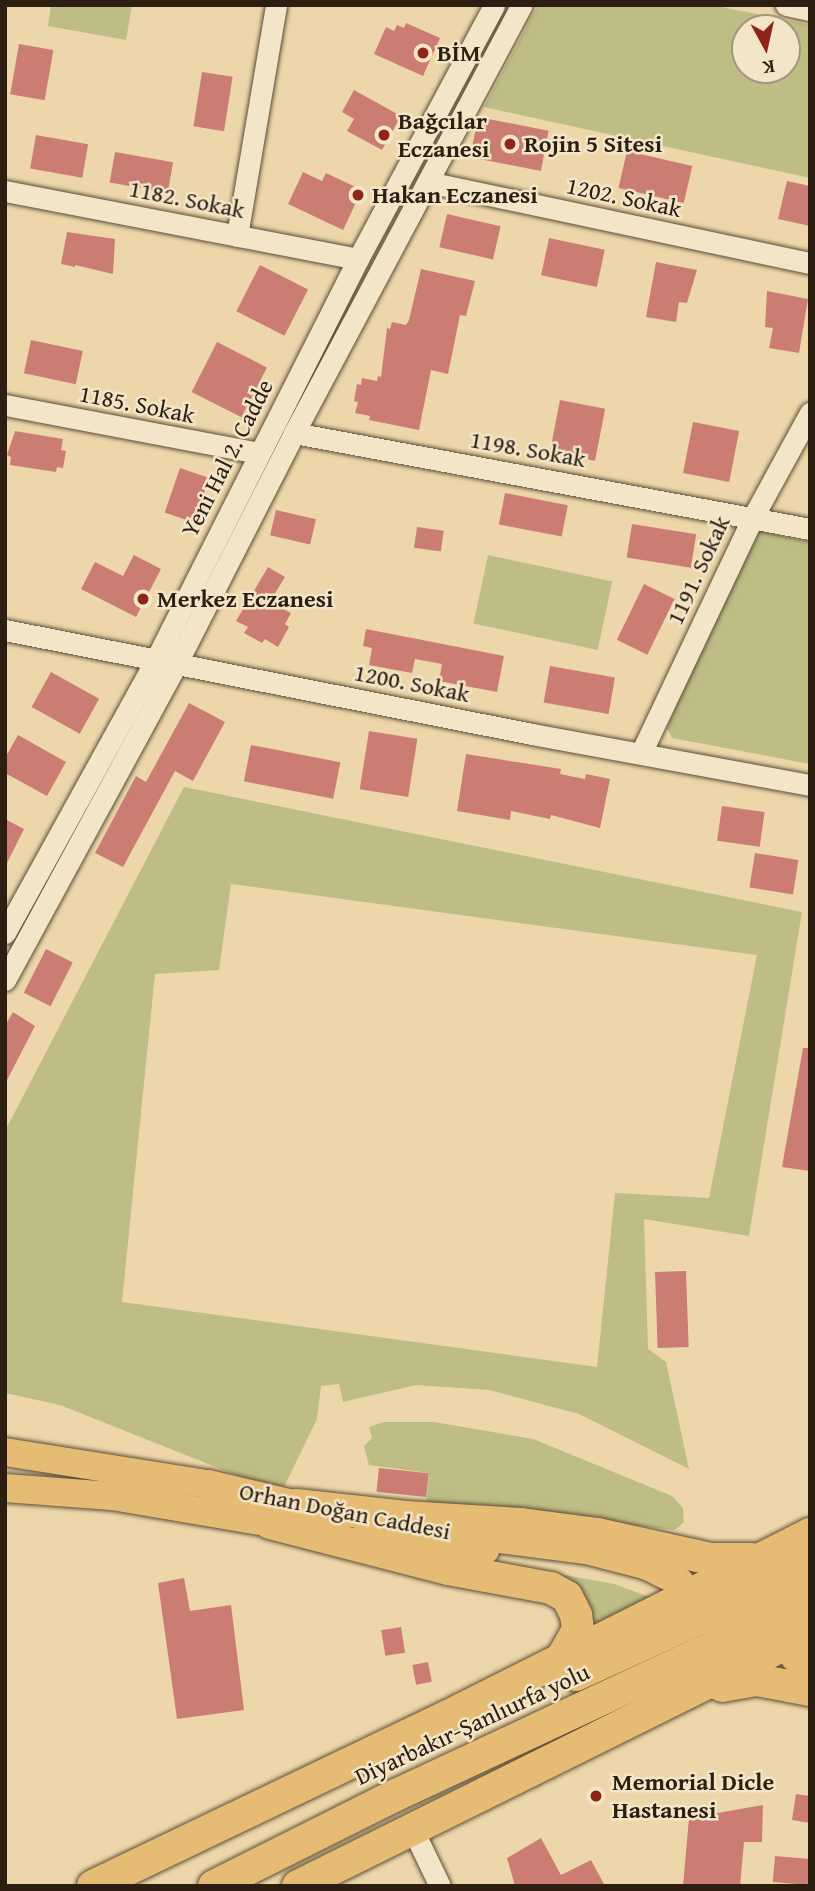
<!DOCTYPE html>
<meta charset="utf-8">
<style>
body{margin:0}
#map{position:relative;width:815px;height:1891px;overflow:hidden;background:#edd7aa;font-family:"Gentium Book Plus",serif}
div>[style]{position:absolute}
.green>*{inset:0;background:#bdbd85;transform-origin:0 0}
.building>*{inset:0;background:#cc7d73;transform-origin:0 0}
.roads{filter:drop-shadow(0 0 2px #5c4d38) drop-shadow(0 0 2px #5c4d38)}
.minor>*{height:21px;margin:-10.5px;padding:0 10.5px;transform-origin:10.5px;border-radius:10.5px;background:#f3e5c8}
.major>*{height:28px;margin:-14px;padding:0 14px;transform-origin:14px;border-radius:14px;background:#e6bc75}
.highway>*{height:32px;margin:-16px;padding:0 16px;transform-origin:16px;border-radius:16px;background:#e6bc75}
.dots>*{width:19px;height:19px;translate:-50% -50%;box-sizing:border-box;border:4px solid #f3e5c8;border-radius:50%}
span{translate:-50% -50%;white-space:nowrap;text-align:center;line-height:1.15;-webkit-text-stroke:5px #f3e5c8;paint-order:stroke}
.poi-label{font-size:24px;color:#2c1f12;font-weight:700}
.left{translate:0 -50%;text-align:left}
.street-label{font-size:24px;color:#2c1f12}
.frame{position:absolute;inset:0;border:7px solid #2c1f12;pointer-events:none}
.north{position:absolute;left:731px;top:14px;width:70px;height:70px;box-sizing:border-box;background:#f3e5c8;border:2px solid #a3967f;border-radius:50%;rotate:172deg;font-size:19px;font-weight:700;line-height:28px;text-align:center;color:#2c1f12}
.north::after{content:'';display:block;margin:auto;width:24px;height:32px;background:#8f2418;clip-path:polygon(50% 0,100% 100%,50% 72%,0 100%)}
</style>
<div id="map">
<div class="green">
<i style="clip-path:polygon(51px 5px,132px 5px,126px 40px,48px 26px)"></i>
<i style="clip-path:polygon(evenodd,538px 5px,712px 5px,810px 25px,810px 178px,484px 107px,538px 5px,787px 28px,787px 70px,745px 70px,745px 28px,787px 28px)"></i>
<i style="clip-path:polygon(749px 524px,768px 533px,810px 542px,810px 764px,672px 738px,667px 728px)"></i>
<i style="left:488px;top:555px;width:127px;height:70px;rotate:12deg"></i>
<i style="clip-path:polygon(evenodd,184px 787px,802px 912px,749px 1236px,644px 1219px,648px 1349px,666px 1362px,689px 1469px,579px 1414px,489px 1390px,416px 1385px,343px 1402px,339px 1384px,321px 1386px,317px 1419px,281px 1493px,60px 1405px,5px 1393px,5px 1131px,184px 787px,231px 884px,757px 955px,709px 1198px,615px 1193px,597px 1367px,122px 1302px,155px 974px,219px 970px,231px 884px)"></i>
<i style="clip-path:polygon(384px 1422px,434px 1422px,533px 1439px,672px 1496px,683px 1508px,684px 1522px,675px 1530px,426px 1504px,429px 1473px,369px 1465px,364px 1446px,372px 1438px,369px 1427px)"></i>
<i style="clip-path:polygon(554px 1573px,614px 1584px,658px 1600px,592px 1632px)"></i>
</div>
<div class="building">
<i style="clip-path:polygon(406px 23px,440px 38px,423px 76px,374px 54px,386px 27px,394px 31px,397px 25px,404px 28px)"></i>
<i style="left:19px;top:44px;width:35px;height:51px;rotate:10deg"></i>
<i style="left:202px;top:72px;width:31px;height:55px;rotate:9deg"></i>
<i style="clip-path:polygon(354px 90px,401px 116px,382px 150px,347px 131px,354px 119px,342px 112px)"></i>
<i style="left:478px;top:117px;width:72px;height:41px;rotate:11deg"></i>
<i style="left:36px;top:135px;width:53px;height:34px;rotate:10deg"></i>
<i style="left:627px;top:151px;width:67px;height:38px;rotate:13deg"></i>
<i style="left:115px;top:152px;width:59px;height:31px;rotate:10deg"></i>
<i style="clip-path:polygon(303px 172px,322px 181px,326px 173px,362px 190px,343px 230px,288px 204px)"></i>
<i style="clip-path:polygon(787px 181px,810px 186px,810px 226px,778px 219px)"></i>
<i style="left:447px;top:214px;width:55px;height:34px;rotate:13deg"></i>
<i style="clip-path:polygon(67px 232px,115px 239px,113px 274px,75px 265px,75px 267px,61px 264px)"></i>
<i style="left:549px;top:238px;width:57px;height:38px;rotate:12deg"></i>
<i style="clip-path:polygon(656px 262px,697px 270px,687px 303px,679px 302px,676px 322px,646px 317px)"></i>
<i style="left:260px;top:265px;width:54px;height:52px;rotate:27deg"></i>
<i style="clip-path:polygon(421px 269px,475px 281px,466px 316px,460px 315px,448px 374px,431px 370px,419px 430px,369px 420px,370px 416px,355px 413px,358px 402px,354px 401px,357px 384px,361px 385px,362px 378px,377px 381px,378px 376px,381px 377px,387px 328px,390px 329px,392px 322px,406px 325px,409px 320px)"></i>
<i style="clip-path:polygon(767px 291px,808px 299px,799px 353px,769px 348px,773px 328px,765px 327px)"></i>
<i style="left:31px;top:340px;width:53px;height:34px;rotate:12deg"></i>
<i style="left:217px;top:342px;width:56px;height:56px;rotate:27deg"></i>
<i style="left:560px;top:400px;width:46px;height:53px;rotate:11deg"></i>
<i style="left:693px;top:422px;width:47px;height:52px;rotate:11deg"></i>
<i style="clip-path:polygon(15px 431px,63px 439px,61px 450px,66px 451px,63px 468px,57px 467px,56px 472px,10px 465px,11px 457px,7px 455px)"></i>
<i style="left:180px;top:468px;width:31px;height:47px;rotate:19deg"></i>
<i style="left:505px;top:493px;width:64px;height:32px;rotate:11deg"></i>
<i style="left:276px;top:510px;width:41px;height:26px;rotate:13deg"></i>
<i style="left:632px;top:524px;width:65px;height:34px;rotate:9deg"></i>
<i style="left:417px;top:527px;width:27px;height:21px;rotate:8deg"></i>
<i style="clip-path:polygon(134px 555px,161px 569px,136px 617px,81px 589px,95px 562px,123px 576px)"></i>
<i style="clip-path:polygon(268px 567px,285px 577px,274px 595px,287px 603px,283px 609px,291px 613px,285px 624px,289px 627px,278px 647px,265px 639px,262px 643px,244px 633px,248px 627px,236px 621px)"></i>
<i style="left:644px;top:584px;width:34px;height:62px;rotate:26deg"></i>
<i style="clip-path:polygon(366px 629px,504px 656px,497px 692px,439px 681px,442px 664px,415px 659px,412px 673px,369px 665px,372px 648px,363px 646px)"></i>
<i style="left:550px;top:666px;width:66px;height:37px;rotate:10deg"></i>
<i style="left:51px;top:672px;width:55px;height:40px;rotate:29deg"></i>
<i style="clip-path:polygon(189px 703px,225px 722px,193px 781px,175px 771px,123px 867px,95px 853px,136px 776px,146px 782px)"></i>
<i style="left:369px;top:731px;width:49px;height:59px;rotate:9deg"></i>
<i style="clip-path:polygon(18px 735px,66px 762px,47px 796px,5px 773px,5px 758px)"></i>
<i style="left:251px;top:745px;width:91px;height:37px;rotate:11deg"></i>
<i style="clip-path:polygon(466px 754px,561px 769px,560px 774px,585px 779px,586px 774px,610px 779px,600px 828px,551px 815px,550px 819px,511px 811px,510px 820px,457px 811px)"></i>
<i style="left:722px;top:806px;width:43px;height:35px;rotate:8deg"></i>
<i style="clip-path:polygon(5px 819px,24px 829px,5px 867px)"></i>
<i style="left:755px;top:853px;width:44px;height:35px;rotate:9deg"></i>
<i style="left:46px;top:949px;width:30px;height:49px;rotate:27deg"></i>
<i style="clip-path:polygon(13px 1012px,35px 1026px,5px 1084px,5px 1026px)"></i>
<i style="clip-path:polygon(803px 1048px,810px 1048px,810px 1171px,782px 1167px)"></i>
<i style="left:686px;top:1271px;width:76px;height:31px;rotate:88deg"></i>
<i style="left:379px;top:1468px;width:50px;height:24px;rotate:6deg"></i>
<i style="clip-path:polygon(184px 1578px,190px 1611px,231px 1605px,244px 1710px,177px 1719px,158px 1583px)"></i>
<i style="left:401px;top:1627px;width:26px;height:20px;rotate:81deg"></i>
<i style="left:428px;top:1662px;width:20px;height:16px;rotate:79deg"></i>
<i style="clip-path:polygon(796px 1794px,810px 1796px,810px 1823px,792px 1820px)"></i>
<i style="clip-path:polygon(763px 1805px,762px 1842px,744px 1842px,740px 1886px,683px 1886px,689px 1818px)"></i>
<i style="clip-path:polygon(541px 1838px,561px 1875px,591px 1860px,605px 1886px,515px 1886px,507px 1858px)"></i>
<i style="left:775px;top:1856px;width:35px;height:26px;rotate:5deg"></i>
</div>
<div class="roads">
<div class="minor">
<i style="left:786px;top:5px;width:25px;rotate:12deg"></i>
<i style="left:428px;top:182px;width:390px;rotate:12deg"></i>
<i style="left:5px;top:191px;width:359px;rotate:10.9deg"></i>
<i style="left:237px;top:236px;width:234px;rotate:-80.4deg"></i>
<i style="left:5px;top:405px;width:258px;rotate:10.7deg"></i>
<i style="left:294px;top:433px;width:525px;rotate:10.54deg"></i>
<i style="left:5px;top:630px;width:537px;rotate:11.16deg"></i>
<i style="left:532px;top:734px;width:283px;rotate:10.4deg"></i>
<i style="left:641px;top:753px;width:261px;rotate:-64.6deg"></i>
<i style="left:753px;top:517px;width:119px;rotate:-61.3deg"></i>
<i style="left:5px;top:933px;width:313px;rotate:-61.1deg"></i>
<i style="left:156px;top:659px;width:448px;rotate:-63.2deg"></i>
<i style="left:358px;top:259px;width:288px;rotate:-61.8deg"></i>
<i style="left:5px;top:980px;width:361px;rotate:-61.5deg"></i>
<i style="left:177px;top:663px;width:258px;rotate:-63deg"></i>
<i style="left:294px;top:433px;width:485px;rotate:-62deg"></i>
<i style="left:413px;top:1830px;width:62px;rotate:64.3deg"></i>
</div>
<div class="major">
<i style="left:5px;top:1452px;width:206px;rotate:9deg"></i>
<i style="left:208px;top:1484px;width:114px;rotate:13.2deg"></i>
<i style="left:5px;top:1488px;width:107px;rotate:4.3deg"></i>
<i style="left:112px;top:1496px;width:181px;rotate:9.6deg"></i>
<i style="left:462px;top:1534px;width:125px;rotate:7.4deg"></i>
<i style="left:586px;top:1550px;width:61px;rotate:14.3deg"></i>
<i style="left:645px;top:1565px;width:39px;rotate:26deg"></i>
<i style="left:365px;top:1536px;width:121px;rotate:6.7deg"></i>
<i style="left:795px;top:1658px;width:17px;rotate:25deg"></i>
</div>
<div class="highway">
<i style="left:296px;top:1505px;width:111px;rotate:6.2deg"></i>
<i style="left:406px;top:1517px;width:115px;rotate:3.5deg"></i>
<i style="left:521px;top:1524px;width:78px;rotate:7.4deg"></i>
<i style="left:598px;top:1534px;width:116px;rotate:12.5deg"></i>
<i style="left:711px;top:1559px;width:40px"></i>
<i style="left:270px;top:1523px;width:184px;rotate:14.5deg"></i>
<i style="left:448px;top:1569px;width:105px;rotate:10.5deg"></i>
<i style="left:551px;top:1588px;width:18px;rotate:29deg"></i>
<i style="left:567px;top:1597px;width:20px;rotate:63deg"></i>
<i style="left:576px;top:1615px;width:15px;rotate:82deg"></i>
<i style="left:578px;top:1630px;width:34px;rotate:120deg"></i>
<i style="left:576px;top:1675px;width:257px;rotate:-24.6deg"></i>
<i style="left:722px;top:1686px;width:36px;rotate:-10deg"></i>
<i style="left:757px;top:1680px;width:54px;rotate:10.7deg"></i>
<i style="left:93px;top:1886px;width:407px;rotate:-25.6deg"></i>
<i style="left:460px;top:1710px;width:392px;rotate:-26.7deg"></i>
<i style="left:214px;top:1886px;width:203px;rotate:-26.6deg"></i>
<i style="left:396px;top:1795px;width:457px;rotate:-25deg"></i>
<i style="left:298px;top:1886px;width:572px;rotate:-26.39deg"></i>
</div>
</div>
<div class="dots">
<i style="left:423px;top:53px;background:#8f2418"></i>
<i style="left:384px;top:135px;background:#8f2418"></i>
<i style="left:510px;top:144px;background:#8f2418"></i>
<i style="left:358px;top:195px;background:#8f2418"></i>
<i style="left:143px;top:599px;background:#8f2418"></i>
<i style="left:596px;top:1796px;background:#8f2418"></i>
</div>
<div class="poi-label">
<span class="left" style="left:437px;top:53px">BİM</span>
<span class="left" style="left:398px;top:135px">Bağcılar<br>Eczanesi</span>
<span class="left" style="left:524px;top:144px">Rojin 5 Sitesi</span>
<span class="left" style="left:372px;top:195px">Hakan Eczanesi</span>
<span class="left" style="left:157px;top:599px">Merkez Eczanesi</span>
<span class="left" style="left:612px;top:1796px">Memorial Dicle<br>Hastanesi</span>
</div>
<div class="street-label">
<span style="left:624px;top:197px;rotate:12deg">1202. Sokak</span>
<span style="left:187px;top:199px;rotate:11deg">1182. Sokak</span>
<span style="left:137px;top:404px;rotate:11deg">1185. Sokak</span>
<span style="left:528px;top:449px;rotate:10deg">1198. Sokak</span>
<span style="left:227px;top:458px;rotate:-63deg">Yeni Hal 2. Cadde</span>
<span style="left:698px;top:570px;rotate:-65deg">1191. Sokak</span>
<span style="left:412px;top:683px;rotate:11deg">1200. Sokak</span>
<span style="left:345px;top:1511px;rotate:11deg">Orhan Doğan Caddesi</span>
<span style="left:472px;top:1724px;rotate:-25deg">Diyarbakır-Şanlıurfa yolu</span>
</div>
<div class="frame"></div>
<div class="north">K</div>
</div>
